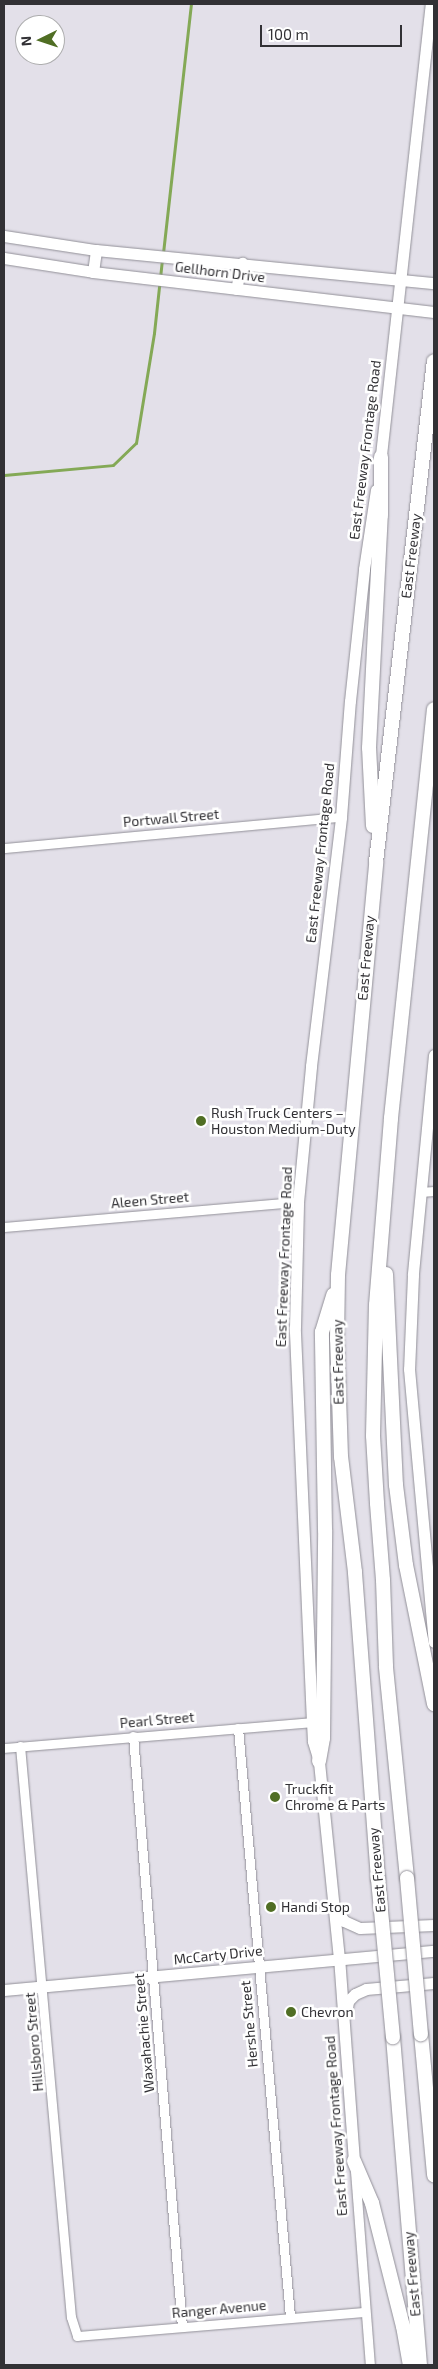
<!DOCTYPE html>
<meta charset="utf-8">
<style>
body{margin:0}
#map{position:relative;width:438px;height:2369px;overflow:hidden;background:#e3e0e9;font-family:"Exo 2",sans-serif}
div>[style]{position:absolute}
.stream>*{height:3px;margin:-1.5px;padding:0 1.5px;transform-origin:1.5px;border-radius:1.5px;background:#84a956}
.roads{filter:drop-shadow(0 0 1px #929098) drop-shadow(0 0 1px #929098)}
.minor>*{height:9px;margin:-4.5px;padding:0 4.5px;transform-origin:4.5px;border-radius:4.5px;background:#fff}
.major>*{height:11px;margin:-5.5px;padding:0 5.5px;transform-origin:5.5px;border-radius:5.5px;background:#fff}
.highway>*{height:14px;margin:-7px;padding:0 7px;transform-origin:7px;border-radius:7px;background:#fff}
.bridges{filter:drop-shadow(0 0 1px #929098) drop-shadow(0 0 1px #929098)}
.highway-bridge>*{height:14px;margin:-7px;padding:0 7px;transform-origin:7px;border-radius:7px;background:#fff}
.dots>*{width:14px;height:14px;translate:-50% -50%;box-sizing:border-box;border:2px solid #fff;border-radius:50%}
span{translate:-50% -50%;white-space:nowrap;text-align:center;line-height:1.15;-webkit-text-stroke:5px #fff;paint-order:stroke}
.street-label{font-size:14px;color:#323135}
.poi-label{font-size:14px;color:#323135}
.left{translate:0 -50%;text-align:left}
.frame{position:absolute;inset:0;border:5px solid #323135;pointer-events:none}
.north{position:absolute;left:15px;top:15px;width:50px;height:50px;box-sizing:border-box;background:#fff;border:1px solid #adadae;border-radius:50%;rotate:266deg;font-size:14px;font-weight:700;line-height:20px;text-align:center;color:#323135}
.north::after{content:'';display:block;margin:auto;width:18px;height:22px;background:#506e24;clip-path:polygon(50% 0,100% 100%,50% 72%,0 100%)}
.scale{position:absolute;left:260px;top:25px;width:142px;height:22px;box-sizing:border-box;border:2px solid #323135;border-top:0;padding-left:6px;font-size:15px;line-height:18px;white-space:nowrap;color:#323135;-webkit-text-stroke:4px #fff;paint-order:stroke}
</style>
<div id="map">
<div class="stream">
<i style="left:163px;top:253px;width:251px;rotate:-83.6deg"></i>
<i style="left:4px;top:475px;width:109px;rotate:-5.2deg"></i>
<i style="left:113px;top:465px;width:32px;rotate:-44deg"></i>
<i style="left:136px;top:443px;width:111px;rotate:-80.7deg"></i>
<i style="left:154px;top:333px;width:74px;rotate:-83.8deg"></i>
</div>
<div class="roads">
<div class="minor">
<i style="left:4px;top:848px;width:338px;rotate:-5.3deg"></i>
<i style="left:420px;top:1192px;width:14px;rotate:-4deg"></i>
<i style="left:4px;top:1227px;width:295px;rotate:-4.9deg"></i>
<i style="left:238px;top:1728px;width:591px;rotate:84.95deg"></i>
<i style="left:133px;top:1736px;width:593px;rotate:85.26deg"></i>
<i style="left:20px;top:1746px;width:573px;rotate:84.9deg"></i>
<i style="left:71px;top:2317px;width:20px;rotate:72deg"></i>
<i style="left:77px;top:2336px;width:289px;rotate:-4.8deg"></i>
<i style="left:4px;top:1748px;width:309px;rotate:-4.8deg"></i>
<i style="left:355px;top:2171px;width:195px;rotate:85.6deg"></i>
</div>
<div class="major">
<i style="left:4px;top:236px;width:93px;rotate:8.7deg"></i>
<i style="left:96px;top:250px;width:340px;rotate:5.6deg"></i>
<i style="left:4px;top:258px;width:90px;rotate:8.9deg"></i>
<i style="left:93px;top:272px;width:343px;rotate:6.7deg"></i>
<i style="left:93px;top:272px;width:22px;rotate:-82deg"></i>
<i style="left:236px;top:289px;width:27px;rotate:-77deg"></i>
<i style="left:380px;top:464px;width:463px;rotate:-83.7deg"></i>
<i style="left:434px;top:1055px;width:221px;rotate:95.5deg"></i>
<i style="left:413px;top:1275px;width:94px;rotate:92.4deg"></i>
<i style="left:409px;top:1369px;width:274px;rotate:84.8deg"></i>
<i style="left:335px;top:1908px;width:16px;rotate:55deg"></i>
<i style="left:344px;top:1921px;width:17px;rotate:24deg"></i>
<i style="left:360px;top:1928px;width:74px;rotate:-2.3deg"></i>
<i style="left:4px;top:1990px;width:432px;rotate:-5.2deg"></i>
<i style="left:346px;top:2014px;width:13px;rotate:-81deg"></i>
<i style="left:348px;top:2001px;width:10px;rotate:-45deg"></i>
<i style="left:355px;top:1994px;width:12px;rotate:-24deg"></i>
<i style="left:366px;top:1989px;width:68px;rotate:-5deg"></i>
<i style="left:354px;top:2161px;width:203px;rotate:-94.2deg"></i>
<i style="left:339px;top:1959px;width:199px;rotate:-95.8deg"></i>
<i style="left:319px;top:1761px;width:21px;rotate:-107deg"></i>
<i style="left:313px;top:1741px;width:19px;rotate:-93deg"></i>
<i style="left:312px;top:1722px;width:395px;rotate:-92.5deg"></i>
<i style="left:295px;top:1327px;width:125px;rotate:-88.6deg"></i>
<i style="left:298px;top:1202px;width:137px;rotate:-84.5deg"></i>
<i style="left:311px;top:1066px;width:251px;rotate:-83.1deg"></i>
<i style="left:341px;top:817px;width:116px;rotate:-85.6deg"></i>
<i style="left:350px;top:701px;width:133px;rotate:-83.9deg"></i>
<i style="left:364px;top:569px;width:80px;rotate:-81.4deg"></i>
</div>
<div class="highway">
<i style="left:373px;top:826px;width:78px;rotate:-92.9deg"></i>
<i style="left:369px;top:748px;width:233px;rotate:-87.1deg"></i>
<i style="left:381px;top:515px;width:58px;rotate:-90deg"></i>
<i style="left:386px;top:1274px;width:211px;rotate:87.3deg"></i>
<i style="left:396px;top:1485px;width:81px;rotate:82.9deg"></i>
<i style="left:406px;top:1565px;width:142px;rotate:78.6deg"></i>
<i style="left:319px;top:1761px;width:23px;rotate:-80deg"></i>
<i style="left:323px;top:1738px;width:208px;rotate:-89.4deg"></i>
<i style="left:325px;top:1530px;width:198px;rotate:-90.9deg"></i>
<i style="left:322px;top:1332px;width:39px;rotate:-73deg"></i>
<i style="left:407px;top:1878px;width:213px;rotate:-95.7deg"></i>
<i style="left:386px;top:1666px;width:86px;rotate:-92deg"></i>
<i style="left:383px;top:1580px;width:77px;rotate:-94.5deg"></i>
<i style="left:377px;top:1503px;width:67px;rotate:-93.4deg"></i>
<i style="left:373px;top:1436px;width:131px;rotate:-88.7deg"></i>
<i style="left:376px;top:1305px;width:188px;rotate:-85.4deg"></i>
<i style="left:391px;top:1118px;width:411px;rotate:-84deg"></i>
<i style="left:378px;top:1879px;width:308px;rotate:-94.3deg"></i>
<i style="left:355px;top:1572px;width:116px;rotate:-96.9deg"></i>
<i style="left:341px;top:1457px;width:118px;rotate:-91.9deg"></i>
<i style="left:337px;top:1339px;width:64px;rotate:-89.1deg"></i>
<i style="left:338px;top:1275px;width:415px;rotate:-84.7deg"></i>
<i style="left:376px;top:862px;width:504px;rotate:-83.4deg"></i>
<i style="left:421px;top:2034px;width:142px;rotate:84.7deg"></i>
<i style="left:393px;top:2037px;width:329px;rotate:85.3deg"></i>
<i style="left:354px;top:2161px;width:46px;rotate:66.8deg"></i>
<i style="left:372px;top:2203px;width:127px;rotate:75.9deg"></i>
<i style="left:403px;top:2326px;width:40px;rotate:80deg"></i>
</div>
</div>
<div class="bridges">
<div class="highway-bridge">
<i style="left:407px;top:1878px;width:157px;rotate:84.9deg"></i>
<i style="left:378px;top:1879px;width:159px;rotate:84.6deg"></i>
</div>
</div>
<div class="dots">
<i style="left:201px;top:1121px;background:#506e24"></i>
<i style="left:275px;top:1797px;background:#506e24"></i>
<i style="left:271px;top:1907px;background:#506e24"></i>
<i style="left:291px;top:2012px;background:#506e24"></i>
</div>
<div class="street-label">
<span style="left:220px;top:272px;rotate:7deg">Gellhorn Drive</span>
<span style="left:365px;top:450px;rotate:-83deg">East Freeway Frontage Road</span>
<span style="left:411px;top:556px;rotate:-83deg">East Freeway</span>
<span style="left:171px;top:818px;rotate:-5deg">Portwall Street</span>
<span style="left:320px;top:853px;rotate:-84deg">East Freeway Frontage Road</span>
<span style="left:366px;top:958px;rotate:-85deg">East Freeway</span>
<span style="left:150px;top:1200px;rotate:-5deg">Aleen Street</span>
<span style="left:284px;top:1257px;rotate:-88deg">East Freeway Frontage Road</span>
<span style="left:338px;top:1362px;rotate:-91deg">East Freeway</span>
<span style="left:157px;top:1720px;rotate:-5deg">Pearl Street</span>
<span style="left:377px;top:1870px;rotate:-95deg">East Freeway</span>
<span style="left:218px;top:1955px;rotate:-6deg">McCarty Drive</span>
<span style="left:249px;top:2024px;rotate:-95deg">Hershe Street</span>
<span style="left:144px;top:2033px;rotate:-95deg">Waxahachie Street</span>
<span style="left:34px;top:2042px;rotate:-95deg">Hillsboro Street</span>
<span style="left:336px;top:2126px;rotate:-94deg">East Freeway Frontage Road</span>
<span style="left:412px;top:2274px;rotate:-95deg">East Freeway</span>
<span style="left:219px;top:2309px;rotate:-5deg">Ranger Avenue</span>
</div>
<div class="poi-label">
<span class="left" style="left:211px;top:1121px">Rush Truck Centers –<br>Houston Medium-Duty</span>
<span class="left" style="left:285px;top:1797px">Truckfit<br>Chrome &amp; Parts</span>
<span class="left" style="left:281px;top:1907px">Handi Stop</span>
<span class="left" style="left:301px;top:2012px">Chevron</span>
</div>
<div class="frame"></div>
<div class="north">N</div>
<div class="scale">100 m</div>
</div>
